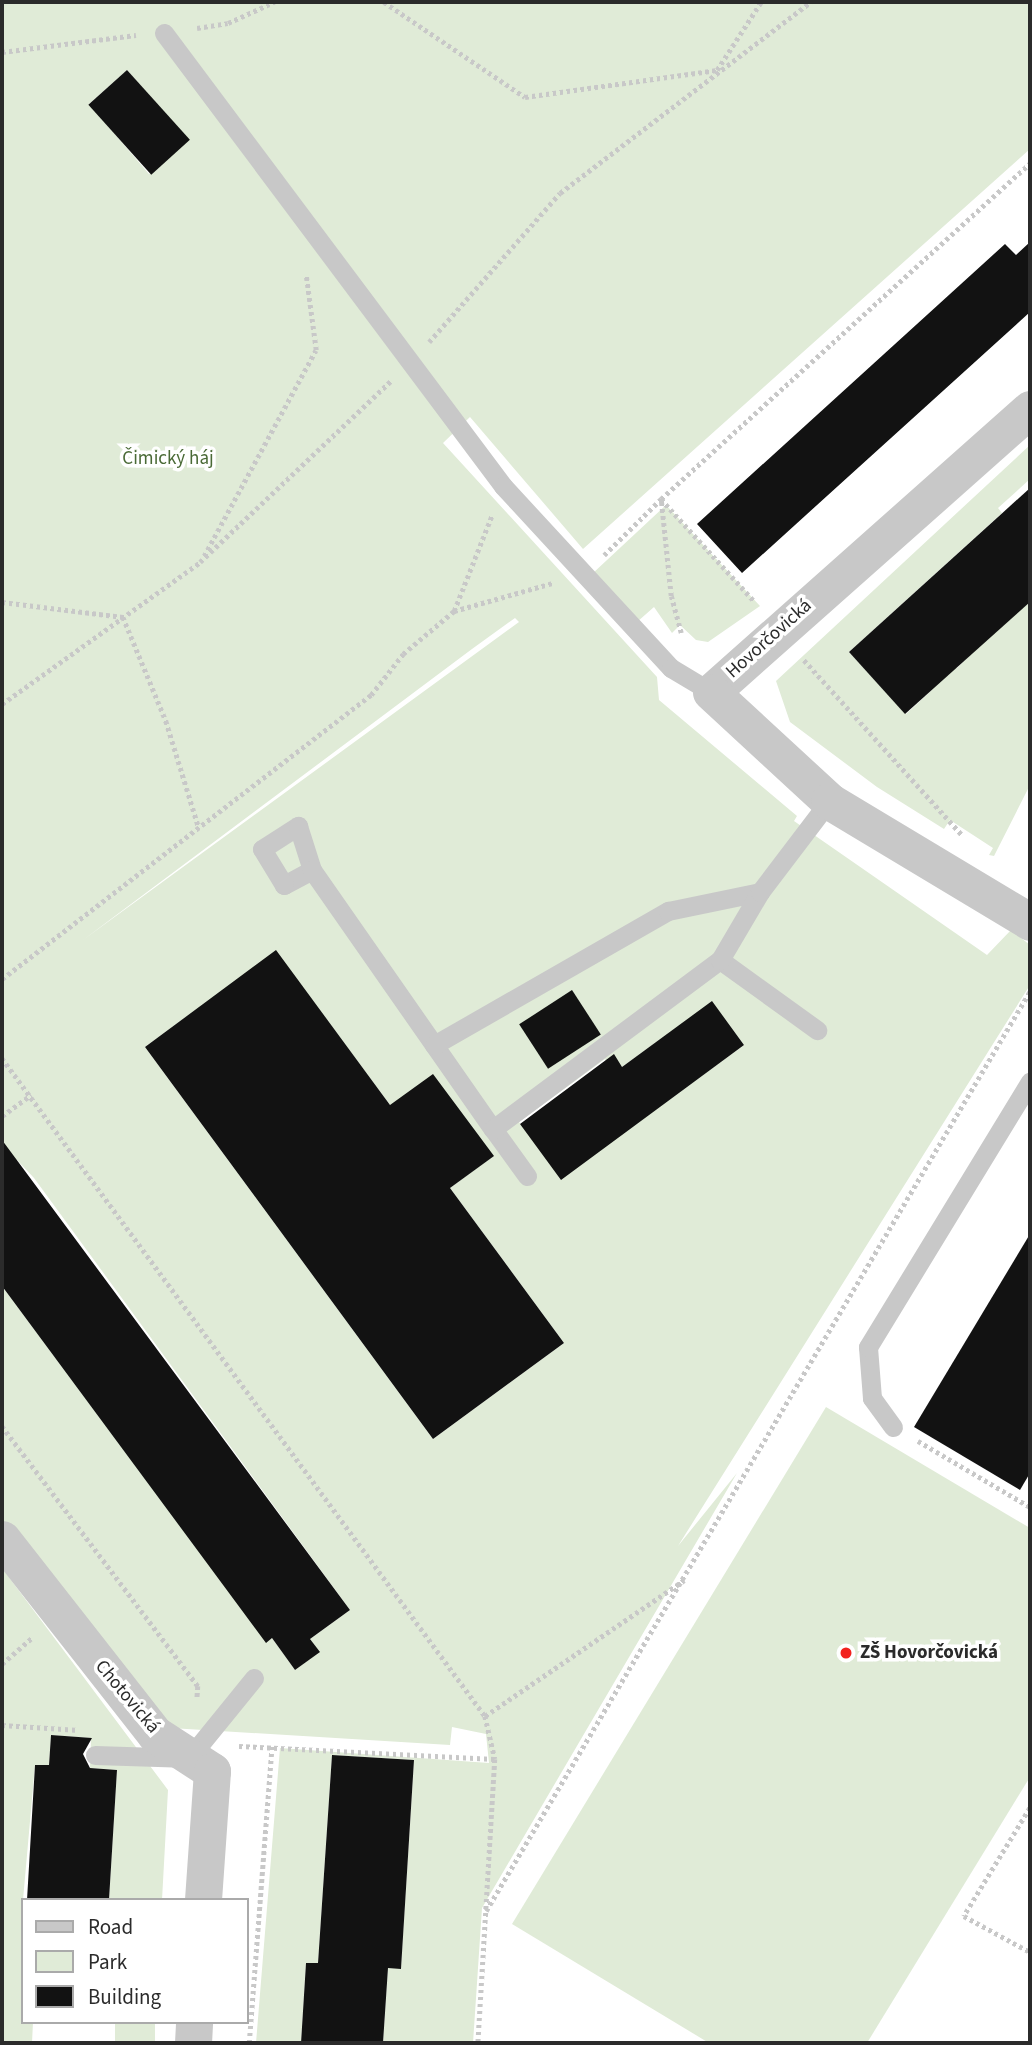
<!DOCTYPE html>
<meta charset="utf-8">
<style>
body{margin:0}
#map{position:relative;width:1032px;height:2045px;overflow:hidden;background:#fff;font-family:"Source Sans 3",sans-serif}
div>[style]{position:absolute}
.green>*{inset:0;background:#e0ebd7;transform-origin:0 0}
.building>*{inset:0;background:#121212;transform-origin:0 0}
.path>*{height:4.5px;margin-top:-2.25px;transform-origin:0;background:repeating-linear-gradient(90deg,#c8c8c8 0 3.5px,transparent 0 7px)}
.lane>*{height:19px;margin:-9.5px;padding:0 9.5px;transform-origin:9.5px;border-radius:9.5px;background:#c8c8c8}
.street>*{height:37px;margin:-18.5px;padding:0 18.5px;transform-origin:18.5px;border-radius:18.5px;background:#c8c8c8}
.dots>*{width:19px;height:19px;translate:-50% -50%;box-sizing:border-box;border:4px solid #fff;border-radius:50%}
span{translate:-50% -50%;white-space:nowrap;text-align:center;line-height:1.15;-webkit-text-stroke:7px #fff;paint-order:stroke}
.park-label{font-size:19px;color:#4a6a36}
.street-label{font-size:19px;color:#2b2b2b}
.poi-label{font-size:19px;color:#2b2b2b;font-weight:700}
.left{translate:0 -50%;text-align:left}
.frame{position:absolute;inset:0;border:4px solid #2b2b2b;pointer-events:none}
.legend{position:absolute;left:21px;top:1898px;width:228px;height:126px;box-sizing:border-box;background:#fff;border:2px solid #aaa;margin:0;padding:9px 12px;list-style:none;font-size:21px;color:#2b2b2b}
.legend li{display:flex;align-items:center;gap:14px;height:35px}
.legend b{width:35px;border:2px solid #aaa}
</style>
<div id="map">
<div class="green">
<i style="clip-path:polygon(evenodd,2px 2px,1030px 2px,1030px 149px,583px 549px,470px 417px,443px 443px,657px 677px,659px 700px,797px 816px,794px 821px,987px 955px,1011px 930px,1030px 945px,1030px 985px,678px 1546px,737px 1473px,482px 1908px,473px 2043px,383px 2043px,388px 1968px,401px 1968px,414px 1760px,332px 1755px,318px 1963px,306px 1963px,301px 2043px,256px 2043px,280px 1748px,489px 1763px,486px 1734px,452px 1727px,450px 1745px,138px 1726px,2px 1543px,2px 1286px,266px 1642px,272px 1638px,295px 1670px,319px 1652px,310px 1639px,350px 1610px,34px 1178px,17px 1160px,2px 1171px,2px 2px,127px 70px,188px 140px,149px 174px,89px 104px,127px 70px,2px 2px,515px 618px,519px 622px,83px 940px,472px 649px,515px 618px,2px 2px,276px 951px,390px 1105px,493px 1156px,450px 1188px,564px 1343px,433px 1439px,145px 1047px,276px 951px,2px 2px,712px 1002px,744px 1045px,561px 1179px,519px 1122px,605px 1059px,615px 1072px,712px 1002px)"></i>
<i style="clip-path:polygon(1030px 445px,1030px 479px,998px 508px,1002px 513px,849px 652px,906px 714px,932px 690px,928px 685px,952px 663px,957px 668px,1030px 596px,1030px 785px,994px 856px,989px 855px,993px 848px,950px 820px,944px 829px,877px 787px,790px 722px,776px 681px)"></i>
<i style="clip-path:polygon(666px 505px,760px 606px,708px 642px,696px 640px,680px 625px,672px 633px,654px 607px,637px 622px,592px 574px)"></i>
<i style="clip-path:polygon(826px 1407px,1030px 1528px,1030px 1777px,867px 2043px,709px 2043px,512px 1924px)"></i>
<i style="clip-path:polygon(2px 1568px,168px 1790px,162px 1900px,109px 1900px,117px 1770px,90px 1768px,91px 1738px,51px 1735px,49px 1765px,35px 1765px,23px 1900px,23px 2022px,33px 2022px,32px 2043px,2px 2043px)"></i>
<i style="left:115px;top:2022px;width:40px;height:21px"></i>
</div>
<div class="building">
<i style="left:127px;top:70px;width:94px;height:52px;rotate:48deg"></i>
<i style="clip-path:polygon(1030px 242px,1030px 312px,742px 573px,697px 524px,1005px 244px,1016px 255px)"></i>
<i style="clip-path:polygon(1030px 488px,1030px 602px,905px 714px,849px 652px)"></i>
<i style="clip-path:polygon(276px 950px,390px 1105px,433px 1074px,494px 1156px,450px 1188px,564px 1343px,433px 1439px,145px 1047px)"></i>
<i style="left:572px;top:990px;width:53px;height:63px;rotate:57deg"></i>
<i style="clip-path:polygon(712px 1001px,744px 1045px,561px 1180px,520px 1124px,614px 1054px,622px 1067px)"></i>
<i style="clip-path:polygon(2px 1140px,350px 1610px,310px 1639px,320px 1652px,295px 1670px,272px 1638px,266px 1643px,2px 1286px)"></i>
<i style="clip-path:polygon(1030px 1234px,1030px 1473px,1020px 1490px,914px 1427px)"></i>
<i style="clip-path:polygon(51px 1735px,92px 1738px,83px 1754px,90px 1768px,117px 1770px,109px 1900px,27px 1900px,35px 1765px,49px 1765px)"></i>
<i style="clip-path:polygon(332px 1755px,414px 1760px,401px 1969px,388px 1968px,383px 2043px,301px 2043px,306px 1963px,318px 1963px)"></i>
</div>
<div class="path">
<i style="left:384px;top:2px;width:170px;rotate:34deg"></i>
<i style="left:525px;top:97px;width:194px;rotate:-8deg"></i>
<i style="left:717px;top:70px;width:81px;rotate:-57.1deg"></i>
<i style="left:197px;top:28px;width:31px;rotate:-9deg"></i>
<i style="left:228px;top:23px;width:51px;rotate:-24.5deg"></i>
<i style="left:2px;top:52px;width:135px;rotate:-7.2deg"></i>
<i style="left:429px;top:342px;width:198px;rotate:-48.7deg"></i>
<i style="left:560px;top:193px;width:315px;rotate:-37.3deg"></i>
<i style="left:604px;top:555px;width:80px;rotate:-44.5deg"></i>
<i style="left:661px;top:499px;width:139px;rotate:47.6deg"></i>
<i style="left:204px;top:556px;width:234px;rotate:-61.5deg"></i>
<i style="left:316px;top:350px;width:76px;rotate:-97.6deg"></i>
<i style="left:2px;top:602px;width:122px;rotate:7.1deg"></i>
<i style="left:123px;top:617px;width:113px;rotate:67.5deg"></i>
<i style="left:166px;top:721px;width:109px;rotate:72.9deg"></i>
<i style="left:454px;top:611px;width:102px;rotate:-15.9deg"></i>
<i style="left:681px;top:633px;width:38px;rotate:-105deg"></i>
<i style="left:671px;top:596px;width:98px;rotate:-95.9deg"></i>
<i style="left:661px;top:499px;width:499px;rotate:-42.3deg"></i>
<i style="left:804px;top:660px;width:236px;rotate:47.9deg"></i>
<i style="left:2px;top:704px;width:244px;rotate:-35.6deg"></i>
<i style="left:200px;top:562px;width:263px;rotate:-43.5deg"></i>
<i style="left:2px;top:979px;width:466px;rotate:-37.6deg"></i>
<i style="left:371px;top:695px;width:52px;rotate:-52deg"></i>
<i style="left:403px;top:654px;width:67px;rotate:-40.1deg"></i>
<i style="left:454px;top:611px;width:103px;rotate:-68.4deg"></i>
<i style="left:2px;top:1058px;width:816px;rotate:53.72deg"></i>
<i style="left:485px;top:1716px;width:44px;rotate:76.9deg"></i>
<i style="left:2px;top:1116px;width:36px;rotate:-36deg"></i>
<i style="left:2px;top:1426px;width:326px;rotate:53deg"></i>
<i style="left:198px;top:1686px;width:13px;rotate:94deg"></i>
<i style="left:918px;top:1441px;width:130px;rotate:30.5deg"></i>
<i style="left:2px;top:1664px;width:41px;rotate:-41.1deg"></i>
<i style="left:485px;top:1716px;width:241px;rotate:-34.3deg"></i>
<i style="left:2px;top:1725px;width:77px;rotate:3.7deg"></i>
<i style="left:239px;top:1746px;width:256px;rotate:2.9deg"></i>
<i style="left:495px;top:1759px;width:285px;rotate:93.4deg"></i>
<i style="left:1030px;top:1808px;width:127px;rotate:121.4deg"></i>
<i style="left:964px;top:1916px;width:75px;rotate:28.6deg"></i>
<i style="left:486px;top:1911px;width:1069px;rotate:-59.4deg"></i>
<i style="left:249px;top:2043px;width:299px;rotate:-85.6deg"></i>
</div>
<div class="lane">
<i style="left:164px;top:33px;width:566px;rotate:53.19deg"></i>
<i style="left:503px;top:486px;width:248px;rotate:47.3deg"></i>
<i style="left:671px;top:668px;width:47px;rotate:31deg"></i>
<i style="left:312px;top:870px;width:32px;rotate:152deg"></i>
<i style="left:284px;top:885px;width:42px;rotate:-121.4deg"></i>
<i style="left:262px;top:849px;width:43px;rotate:-32.6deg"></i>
<i style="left:298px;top:826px;width:46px;rotate:72.3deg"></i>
<i style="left:312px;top:870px;width:316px;rotate:55.1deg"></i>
<i style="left:720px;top:960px;width:120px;rotate:35.8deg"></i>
<i style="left:434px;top:1045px;width:270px;rotate:-29.8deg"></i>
<i style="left:668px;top:911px;width:94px;rotate:-11.7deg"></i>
<i style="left:527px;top:1176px;width:58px;rotate:-125.9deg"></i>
<i style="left:493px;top:1129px;width:283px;rotate:-36.7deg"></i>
<i style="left:720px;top:960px;width:79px;rotate:-59.5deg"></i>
<i style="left:760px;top:892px;width:114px;rotate:-52.8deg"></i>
<i style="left:893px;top:1427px;width:36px;rotate:-126deg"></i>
<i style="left:872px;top:1398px;width:51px;rotate:-94.5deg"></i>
<i style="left:868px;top:1347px;width:311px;rotate:-58.6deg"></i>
<i style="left:95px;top:1755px;width:94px;rotate:1.8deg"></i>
<i style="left:189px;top:1758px;width:103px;rotate:-50.9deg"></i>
</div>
<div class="street">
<i style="left:1030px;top:409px;width:426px;rotate:138.4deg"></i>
<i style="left:711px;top:692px;width:161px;rotate:42.7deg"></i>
<i style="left:829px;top:801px;width:235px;rotate:31deg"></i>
<i style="left:2px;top:1539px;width:248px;rotate:51.9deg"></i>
<i style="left:155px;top:1734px;width:68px;rotate:33deg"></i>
<i style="left:212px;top:1771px;width:129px;rotate:94deg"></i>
<i style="left:193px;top:2043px;width:21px;rotate:-87deg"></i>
</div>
<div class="dots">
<i style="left:846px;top:1653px;background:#f2211d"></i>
</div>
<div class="park-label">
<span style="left:168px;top:459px">Čimický háj</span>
</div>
<div class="street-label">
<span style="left:769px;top:639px;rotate:-42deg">Hovorčovická</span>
<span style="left:127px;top:1697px;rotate:50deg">Chotovická</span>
</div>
<div class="poi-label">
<span class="left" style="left:860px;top:1653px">ZŠ Hovorčovická</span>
</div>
<div class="frame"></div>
<ul class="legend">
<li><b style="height:9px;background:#c8c8c8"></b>Road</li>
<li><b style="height:19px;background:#e0ebd7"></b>Park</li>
<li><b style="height:19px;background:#121212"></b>Building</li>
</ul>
</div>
